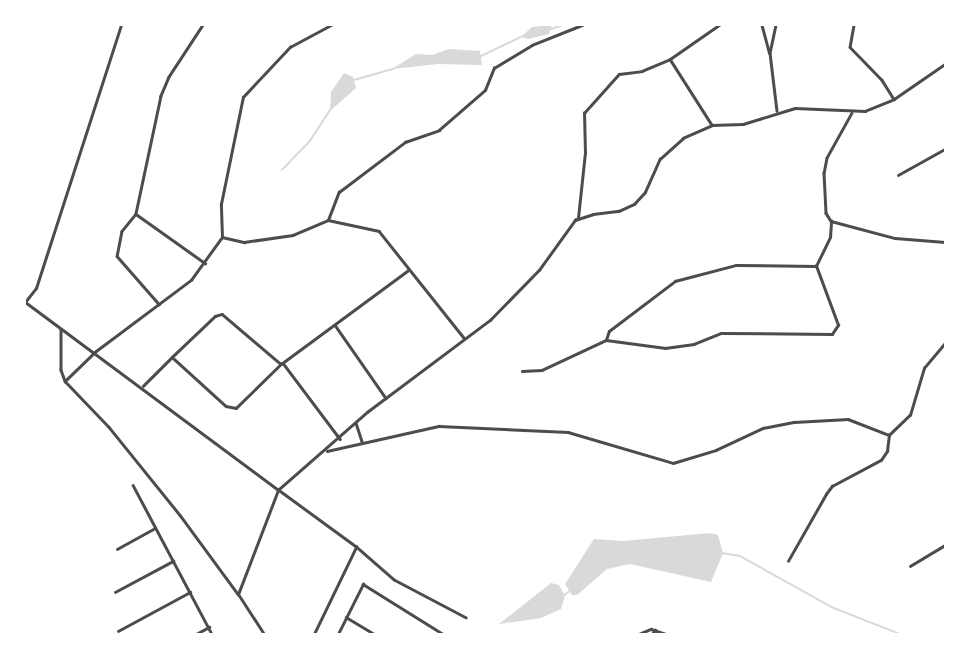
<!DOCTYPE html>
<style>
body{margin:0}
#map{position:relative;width:970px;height:659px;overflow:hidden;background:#fff;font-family:"IBM Plex Sans",sans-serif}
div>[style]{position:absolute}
.water>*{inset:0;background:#d9d9d9}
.stream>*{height:1.5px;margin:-0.75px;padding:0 0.75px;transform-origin:0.75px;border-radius:0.75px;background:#d9d9d9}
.minor>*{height:2.5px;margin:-1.25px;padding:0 1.25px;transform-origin:1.25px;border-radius:1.25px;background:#4c4c4c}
.tertiary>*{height:3px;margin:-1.5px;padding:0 1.5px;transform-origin:1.5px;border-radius:1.5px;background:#4c4c4c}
span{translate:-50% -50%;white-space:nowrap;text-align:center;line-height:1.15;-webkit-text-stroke:4px #fff;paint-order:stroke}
.frame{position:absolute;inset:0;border:26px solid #fff;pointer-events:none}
</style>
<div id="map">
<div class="water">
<i style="clip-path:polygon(552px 25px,549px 34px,528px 39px,521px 37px,532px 27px)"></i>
<i style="clip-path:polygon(449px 49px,480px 51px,482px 65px,438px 64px,392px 69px,416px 54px,432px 55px)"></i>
<i style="clip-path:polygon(344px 73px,353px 77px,356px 88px,330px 111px,331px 92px)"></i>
<i style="clip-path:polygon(710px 533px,718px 535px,723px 553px,711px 582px,630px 564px,607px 569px,577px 595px,572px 595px,565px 584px,594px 539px,623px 541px)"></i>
<i style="clip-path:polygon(551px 583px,559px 585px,565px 596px,561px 609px,541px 618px,499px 624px)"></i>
</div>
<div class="stream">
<i style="left:551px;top:29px;width:14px;rotate:-17deg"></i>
<i style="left:479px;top:57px;width:49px;rotate:-25.5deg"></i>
<i style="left:354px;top:80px;width:41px;rotate:-15.8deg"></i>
<i style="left:282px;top:170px;width:40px;rotate:-46deg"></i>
<i style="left:310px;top:141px;width:38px;rotate:-57deg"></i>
<i style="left:722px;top:553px;width:18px;rotate:9deg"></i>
<i style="left:740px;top:556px;width:107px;rotate:29deg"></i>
<i style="left:834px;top:608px;width:71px;rotate:21.5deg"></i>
<i style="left:563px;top:596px;width:9px;rotate:-36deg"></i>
</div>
<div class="minor">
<i style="left:203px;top:25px;width:62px;rotate:123.2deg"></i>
<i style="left:169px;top:77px;width:21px;rotate:113deg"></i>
<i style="left:161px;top:96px;width:121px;rotate:102deg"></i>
<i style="left:136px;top:214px;width:85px;rotate:35.4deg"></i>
<i style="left:762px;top:25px;width:28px;rotate:75deg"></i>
<i style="left:776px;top:25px;width:29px;rotate:102deg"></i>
<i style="left:770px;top:53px;width:58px;rotate:83.1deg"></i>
<i style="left:854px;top:25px;width:22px;rotate:100deg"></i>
<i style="left:850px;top:47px;width:46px;rotate:45.9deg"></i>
<i style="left:882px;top:80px;width:22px;rotate:58deg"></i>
<i style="left:670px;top:59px;width:78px;rotate:57.5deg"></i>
<i style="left:852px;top:113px;width:51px;rotate:119.1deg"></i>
<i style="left:827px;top:158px;width:15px;rotate:101deg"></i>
<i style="left:824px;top:173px;width:40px;rotate:87.1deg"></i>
<i style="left:826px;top:213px;width:9px;rotate:58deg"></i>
<i style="left:831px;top:221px;width:66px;rotate:14.9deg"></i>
<i style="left:895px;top:238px;width:50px;rotate:4.6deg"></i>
<i style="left:898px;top:175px;width:54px;rotate:-29deg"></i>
<i style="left:136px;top:214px;width:22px;rotate:129deg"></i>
<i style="left:122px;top:231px;width:25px;rotate:101deg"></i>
<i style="left:117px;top:256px;width:64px;rotate:48.8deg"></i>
<i style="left:578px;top:218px;width:65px;rotate:-83.9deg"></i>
<i style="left:585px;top:153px;width:40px;rotate:-91.4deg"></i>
<i style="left:584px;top:113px;width:52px;rotate:-48.1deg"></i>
<i style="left:619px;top:74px;width:23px;rotate:-7deg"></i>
<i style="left:642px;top:71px;width:30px;rotate:-23deg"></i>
<i style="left:670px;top:59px;width:60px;rotate:-34.8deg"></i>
<i style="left:328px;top:220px;width:30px;rotate:-69deg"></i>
<i style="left:339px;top:192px;width:83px;rotate:-37.1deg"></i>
<i style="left:405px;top:142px;width:36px;rotate:-19deg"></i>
<i style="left:439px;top:130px;width:61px;rotate:-41deg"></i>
<i style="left:485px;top:90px;width:24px;rotate:-68deg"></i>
<i style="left:494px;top:68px;width:44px;rotate:-31.2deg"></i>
<i style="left:532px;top:45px;width:54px;rotate:-21.8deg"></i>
<i style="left:222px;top:237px;width:33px;rotate:-92deg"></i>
<i style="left:221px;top:204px;width:109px;rotate:-78.4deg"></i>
<i style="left:243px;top:97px;width:69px;rotate:-46.8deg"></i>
<i style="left:290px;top:47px;width:47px;rotate:-28.2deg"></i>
<i style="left:335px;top:325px;width:89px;rotate:55.1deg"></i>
<i style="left:61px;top:329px;width:41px;rotate:90deg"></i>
<i style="left:61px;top:370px;width:12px;rotate:70deg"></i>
<i style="left:65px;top:381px;width:64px;rotate:46.3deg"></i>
<i style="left:109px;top:427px;width:113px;rotate:51.1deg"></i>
<i style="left:180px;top:515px;width:98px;rotate:53.7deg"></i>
<i style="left:606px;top:340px;width:9px;rotate:-72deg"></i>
<i style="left:609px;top:331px;width:83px;rotate:-37.1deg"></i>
<i style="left:675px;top:281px;width:63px;rotate:-14.7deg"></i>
<i style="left:736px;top:265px;width:80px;rotate:0.7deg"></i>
<i style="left:816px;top:266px;width:32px;rotate:-64deg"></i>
<i style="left:830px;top:237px;width:16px;rotate:-86deg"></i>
<i style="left:172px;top:357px;width:59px;rotate:-43.6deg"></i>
<i style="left:215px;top:316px;width:7px;rotate:-16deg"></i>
<i style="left:222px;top:314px;width:77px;rotate:40.3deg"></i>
<i style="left:283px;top:363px;width:95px;rotate:53.1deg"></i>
<i style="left:522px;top:371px;width:20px;rotate:-3deg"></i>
<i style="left:542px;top:370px;width:71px;rotate:-25.1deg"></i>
<i style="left:606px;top:340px;width:60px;rotate:7.7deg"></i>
<i style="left:665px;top:348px;width:29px;rotate:-8deg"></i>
<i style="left:694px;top:344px;width:29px;rotate:-22deg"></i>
<i style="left:721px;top:333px;width:111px;rotate:0.5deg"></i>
<i style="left:832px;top:334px;width:11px;rotate:-56deg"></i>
<i style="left:838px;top:325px;width:63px;rotate:-110.4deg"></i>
<i style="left:65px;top:381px;width:43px;rotate:-44.1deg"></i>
<i style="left:96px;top:351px;width:119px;rotate:-36.8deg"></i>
<i style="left:191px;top:280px;width:53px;rotate:-54.2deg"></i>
<i style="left:222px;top:237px;width:23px;rotate:13deg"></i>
<i style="left:244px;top:242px;width:49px;rotate:-8.1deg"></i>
<i style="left:293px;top:235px;width:38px;rotate:-23deg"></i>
<i style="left:328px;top:220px;width:52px;rotate:12.2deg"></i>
<i style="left:379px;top:231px;width:137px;rotate:51.5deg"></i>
<i style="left:143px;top:386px;width:41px;rotate:-45deg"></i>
<i style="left:172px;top:357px;width:73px;rotate:42.2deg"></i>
<i style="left:226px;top:406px;width:10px;rotate:11deg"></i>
<i style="left:236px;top:408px;width:63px;rotate:-44.4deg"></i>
<i style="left:281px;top:364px;width:157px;rotate:-36.4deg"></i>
<i style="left:356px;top:423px;width:20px;rotate:72deg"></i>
<i style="left:327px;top:451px;width:115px;rotate:-12.6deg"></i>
<i style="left:439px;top:426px;width:129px;rotate:2.7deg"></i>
<i style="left:568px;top:432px;width:109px;rotate:16.4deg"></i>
<i style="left:673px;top:463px;width:45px;rotate:-16.8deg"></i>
<i style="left:716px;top:450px;width:52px;rotate:-25.1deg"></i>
<i style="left:763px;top:428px;width:32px;rotate:-11deg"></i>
<i style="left:794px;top:422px;width:54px;rotate:-3.2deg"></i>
<i style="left:848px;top:419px;width:44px;rotate:21.3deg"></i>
<i style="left:889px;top:435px;width:29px;rotate:-44deg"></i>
<i style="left:910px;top:415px;width:49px;rotate:-73.4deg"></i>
<i style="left:924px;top:368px;width:33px;rotate:-50deg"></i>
<i style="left:133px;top:485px;width:169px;rotate:62.1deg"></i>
<i style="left:117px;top:549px;width:43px;rotate:-28.9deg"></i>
<i style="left:788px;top:561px;width:77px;rotate:-60.4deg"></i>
<i style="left:826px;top:494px;width:10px;rotate:-53deg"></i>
<i style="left:832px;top:486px;width:55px;rotate:-28deg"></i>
<i style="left:881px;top:460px;width:11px;rotate:-56deg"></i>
<i style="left:887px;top:451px;width:16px;rotate:-83deg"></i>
<i style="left:910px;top:566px;width:41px;rotate:-31deg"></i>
<i style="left:115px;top:592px;width:66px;rotate:-28.1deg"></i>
<i style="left:346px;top:617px;width:33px;rotate:31deg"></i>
<i style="left:466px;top:618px;width:81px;rotate:-152.2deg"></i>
<i style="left:394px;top:580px;width:50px;rotate:-139deg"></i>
<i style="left:356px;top:547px;width:97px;rotate:-143.8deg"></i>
<i style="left:278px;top:490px;width:118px;rotate:-41.2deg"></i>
<i style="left:367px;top:412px;width:154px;rotate:-36.8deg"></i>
<i style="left:490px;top:320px;width:70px;rotate:-45.6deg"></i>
<i style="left:539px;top:270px;width:62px;rotate:-54.2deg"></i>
<i style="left:575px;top:220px;width:19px;rotate:-18deg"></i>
<i style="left:593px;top:214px;width:26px;rotate:-7deg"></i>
<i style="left:619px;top:211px;width:17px;rotate:-25deg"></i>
<i style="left:634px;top:204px;width:16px;rotate:-47deg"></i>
<i style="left:645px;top:192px;width:36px;rotate:-66deg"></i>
<i style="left:660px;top:159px;width:31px;rotate:-42deg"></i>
<i style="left:683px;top:138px;width:32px;rotate:-24deg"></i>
<i style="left:712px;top:125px;width:31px;rotate:-2deg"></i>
<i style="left:743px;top:124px;width:54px;rotate:-17.1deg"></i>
<i style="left:795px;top:108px;width:70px;rotate:2.5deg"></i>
<i style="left:865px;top:111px;width:31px;rotate:-22deg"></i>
<i style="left:894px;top:99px;width:62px;rotate:-34.5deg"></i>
<i style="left:118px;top:631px;width:82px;rotate:-28.4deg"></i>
<i style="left:196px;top:634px;width:15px;rotate:-28deg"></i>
<i style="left:314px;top:634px;width:97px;rotate:-64.2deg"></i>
<i style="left:338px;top:634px;width:56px;rotate:-63.4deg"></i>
<i style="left:363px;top:584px;width:94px;rotate:32deg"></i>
<i style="left:639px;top:634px;width:13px;rotate:-23deg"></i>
<i style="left:651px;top:629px;width:16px;rotate:18deg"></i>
<i style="left:652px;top:634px;width:5px;rotate:-53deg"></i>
</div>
<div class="tertiary">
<i style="left:25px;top:302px;width:315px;rotate:36.6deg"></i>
<i style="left:278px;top:490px;width:111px;rotate:111deg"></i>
<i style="left:238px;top:594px;width:48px;rotate:57deg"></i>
<i style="left:25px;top:302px;width:18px;rotate:-52deg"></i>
<i style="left:36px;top:288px;width:276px;rotate:-72.1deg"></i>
</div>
<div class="frame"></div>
</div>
